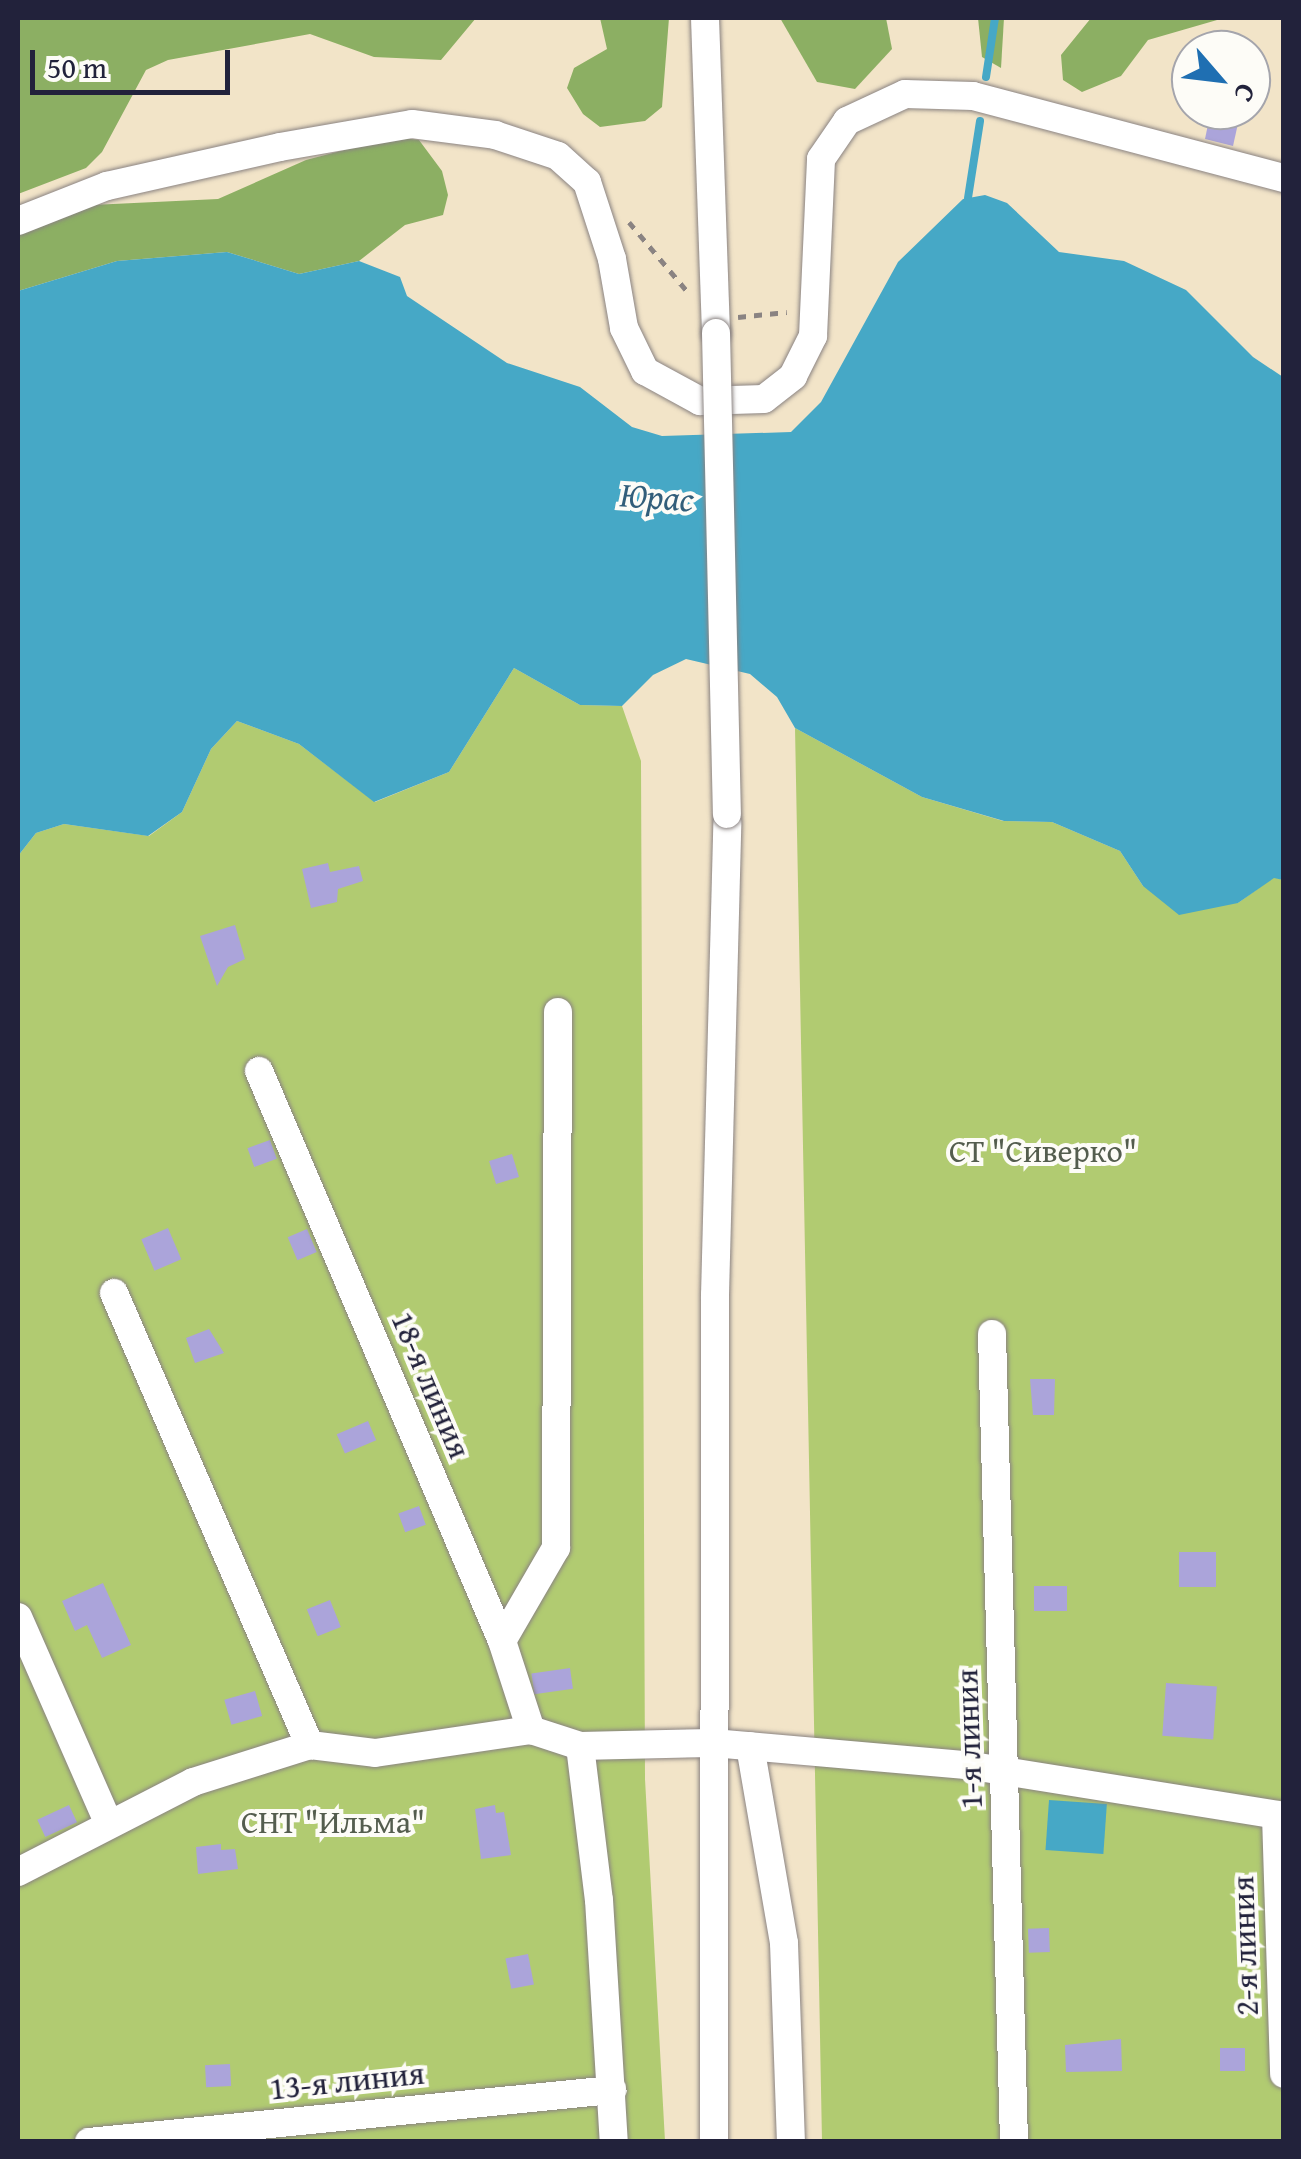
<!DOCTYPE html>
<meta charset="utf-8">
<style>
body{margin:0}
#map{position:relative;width:1301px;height:2159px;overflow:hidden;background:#f2e4c8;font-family:"Gentium Book Plus",serif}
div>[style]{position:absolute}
.green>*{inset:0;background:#b1cb71}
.forest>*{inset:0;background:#8caf63}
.water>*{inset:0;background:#46a8c6;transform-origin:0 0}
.stream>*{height:8px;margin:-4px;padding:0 4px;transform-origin:4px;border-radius:4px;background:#46a8c6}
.building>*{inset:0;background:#aba4da;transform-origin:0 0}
.path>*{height:5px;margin-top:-2.5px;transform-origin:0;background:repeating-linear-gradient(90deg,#8a8382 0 8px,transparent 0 16px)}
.roads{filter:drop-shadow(0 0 2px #8a8382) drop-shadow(0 0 2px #8a8382)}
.minor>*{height:28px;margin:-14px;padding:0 14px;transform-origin:14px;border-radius:14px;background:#fff}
.bridges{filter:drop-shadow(0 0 2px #8a8382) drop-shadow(0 0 2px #8a8382)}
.minor-bridge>*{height:28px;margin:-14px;padding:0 14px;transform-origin:14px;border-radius:14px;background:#fff}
span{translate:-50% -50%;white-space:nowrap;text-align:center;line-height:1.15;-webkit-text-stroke:8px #fdfcf7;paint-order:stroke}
.park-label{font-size:32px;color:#545d4e}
.street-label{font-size:32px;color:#22223b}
.water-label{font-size:35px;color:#325e7a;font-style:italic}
.frame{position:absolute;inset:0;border:20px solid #22223b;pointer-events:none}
.north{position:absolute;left:1171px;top:30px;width:100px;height:100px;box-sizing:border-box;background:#fdfcf7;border:2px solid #a5a5ac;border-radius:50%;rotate:118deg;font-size:28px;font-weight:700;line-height:40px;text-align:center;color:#22223b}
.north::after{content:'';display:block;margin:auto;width:35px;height:45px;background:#1f6fb2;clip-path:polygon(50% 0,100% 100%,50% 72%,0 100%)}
.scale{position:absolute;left:30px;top:50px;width:200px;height:45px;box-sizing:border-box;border:5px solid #22223b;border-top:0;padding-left:12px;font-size:30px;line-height:35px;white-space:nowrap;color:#22223b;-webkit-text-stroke:8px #fdfcf7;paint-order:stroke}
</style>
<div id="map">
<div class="green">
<i style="clip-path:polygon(514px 668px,580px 705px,622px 706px,641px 761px,645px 1779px,665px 2141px,18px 2142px,18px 856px,36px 833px,64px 824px,149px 836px,182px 812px,211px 749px,237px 721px,299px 744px,375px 802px,449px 772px)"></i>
<i style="clip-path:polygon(795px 728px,922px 797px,1003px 821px,1052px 822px,1120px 851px,1143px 886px,1238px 903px,1274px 877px,1283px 880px,1283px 2141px,822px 2141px)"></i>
</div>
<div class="forest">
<i style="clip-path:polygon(18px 18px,476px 18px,441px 60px,374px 57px,310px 34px,168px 60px,146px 70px,102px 152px,86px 168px,18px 194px)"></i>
<i style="clip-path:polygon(600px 18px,669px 18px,662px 107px,645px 121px,600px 127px,583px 114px,567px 88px,574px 68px,607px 49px)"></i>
<i style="clip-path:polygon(780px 18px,886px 18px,892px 49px,855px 89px,817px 82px)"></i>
<i style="clip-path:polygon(978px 18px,1004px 18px,1001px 68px,982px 57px)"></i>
<i style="clip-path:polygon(1091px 18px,1224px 18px,1148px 40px,1121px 76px,1082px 92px,1063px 80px,1061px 55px)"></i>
<i style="clip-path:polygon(394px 137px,419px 140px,442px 171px,448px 195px,443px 215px,405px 225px,359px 261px,299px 274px,227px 252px,117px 261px,18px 291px,18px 229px,92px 205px,218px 199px,306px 160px)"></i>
</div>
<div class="water">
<i style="clip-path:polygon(985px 195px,1007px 203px,1059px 252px,1124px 261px,1186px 290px,1253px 357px,1283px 377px,1283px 880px,1274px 878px,1238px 903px,1179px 915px,1143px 886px,1120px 851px,1052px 822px,1004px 821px,922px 797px,795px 728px,777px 697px,750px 674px,686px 659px,653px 675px,622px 706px,580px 705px,514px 668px,449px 772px,374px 802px,299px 744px,237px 721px,211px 749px,182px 812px,148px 836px,64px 824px,36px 833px,18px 856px,18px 291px,117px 261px,227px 252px,299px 274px,359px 261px,400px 277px,407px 296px,507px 363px,580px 387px,632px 427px,662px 436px,791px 432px,821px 402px,898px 262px,963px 199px)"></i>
<i style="left:1049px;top:1800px;width:58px;height:50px;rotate:4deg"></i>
</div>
<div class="stream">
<i style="left:986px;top:77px;width:60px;rotate:-81.3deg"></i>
<i style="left:968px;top:198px;width:78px;rotate:-81.1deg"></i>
</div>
<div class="building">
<i style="clip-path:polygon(1211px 110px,1241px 110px,1233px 146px,1205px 139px)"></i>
<i style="clip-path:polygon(328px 863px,330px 872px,359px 866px,363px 881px,338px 889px,337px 902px,311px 908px,302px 869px)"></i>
<i style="clip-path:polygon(235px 925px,245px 959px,228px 967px,217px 986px,200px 936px)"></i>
<i style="left:270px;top:1140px;width:20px;height:24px;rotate:70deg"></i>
<i style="left:512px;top:1154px;width:24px;height:24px;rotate:73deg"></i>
<i style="left:168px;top:1228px;width:34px;height:29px;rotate:67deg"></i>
<i style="left:307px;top:1229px;width:25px;height:21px;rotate:67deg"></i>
<i style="clip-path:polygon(209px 1329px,224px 1353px,195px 1363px,186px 1338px)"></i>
<i style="clip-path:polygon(1030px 1379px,1055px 1379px,1054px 1415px,1033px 1415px)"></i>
<i style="left:368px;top:1421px;width:21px;height:34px;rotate:67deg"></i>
<i style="left:419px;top:1506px;width:20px;height:22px;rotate:70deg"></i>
<i style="left:1179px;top:1552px;width:37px;height:35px"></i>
<i style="clip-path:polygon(103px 1583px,131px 1645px,102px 1658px,87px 1625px,75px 1631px,62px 1601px)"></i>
<i style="left:1067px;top:1586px;width:25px;height:33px;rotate:90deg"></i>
<i style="left:330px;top:1600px;width:29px;height:25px;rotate:68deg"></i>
<i style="left:570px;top:1668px;width:21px;height:39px;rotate:82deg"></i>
<i style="left:1166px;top:1683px;width:51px;height:53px;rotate:4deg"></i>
<i style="left:255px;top:1691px;width:26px;height:32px;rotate:74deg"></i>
<i style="left:69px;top:1805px;width:19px;height:35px;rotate:65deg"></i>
<i style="clip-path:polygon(495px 1805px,496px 1813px,504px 1812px,511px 1855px,481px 1859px,475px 1809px)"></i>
<i style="clip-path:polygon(221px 1844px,221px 1850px,235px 1849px,238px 1869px,198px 1874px,196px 1847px)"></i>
<i style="left:1049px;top:1928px;width:24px;height:21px;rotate:88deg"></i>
<i style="left:528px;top:1954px;width:31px;height:23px;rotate:79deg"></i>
<i style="clip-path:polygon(1121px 2039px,1122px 2071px,1066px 2072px,1065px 2045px)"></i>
<i style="left:1220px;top:2048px;width:25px;height:23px"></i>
<i style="left:230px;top:2064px;width:22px;height:25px;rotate:87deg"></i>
</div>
<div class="path">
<i style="left:629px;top:222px;width:89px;rotate:50deg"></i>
<i style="left:738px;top:317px;width:49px;rotate:-5.8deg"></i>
</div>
<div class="roads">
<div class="minor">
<i style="left:705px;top:18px;width:315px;rotate:88deg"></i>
<i style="left:18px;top:221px;width:96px;rotate:-21.5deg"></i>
<i style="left:107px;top:186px;width:177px;rotate:-12.7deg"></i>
<i style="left:280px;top:147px;width:134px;rotate:-9.9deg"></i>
<i style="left:412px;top:124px;width:84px;rotate:7.5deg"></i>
<i style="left:495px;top:135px;width:66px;rotate:18.4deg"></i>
<i style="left:558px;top:156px;width:39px;rotate:42deg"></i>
<i style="left:587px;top:182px;width:81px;rotate:72deg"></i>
<i style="left:612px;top:259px;width:70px;rotate:80.1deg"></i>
<i style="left:624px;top:328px;width:48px;rotate:64deg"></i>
<i style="left:645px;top:371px;width:63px;rotate:28.6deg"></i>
<i style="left:700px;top:401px;width:64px;rotate:-1.8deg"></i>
<i style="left:764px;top:399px;width:37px;rotate:-38deg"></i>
<i style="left:793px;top:376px;width:45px;rotate:-63.4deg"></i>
<i style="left:813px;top:336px;width:177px;rotate:-87.4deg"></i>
<i style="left:821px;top:159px;width:46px;rotate:-55.6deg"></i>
<i style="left:847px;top:121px;width:64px;rotate:-25deg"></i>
<i style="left:905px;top:94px;width:68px;rotate:1.7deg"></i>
<i style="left:973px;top:96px;width:322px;rotate:14.8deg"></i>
<i style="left:259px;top:1071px;width:620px;rotate:66.91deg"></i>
<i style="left:502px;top:1641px;width:94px;rotate:72deg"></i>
<i style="left:114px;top:1293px;width:493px;rotate:66.6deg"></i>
<i style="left:992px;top:1334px;width:808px;rotate:88.44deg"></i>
<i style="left:18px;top:1617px;width:224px;rotate:66.3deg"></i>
<i style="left:502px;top:1641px;width:108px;rotate:-59.9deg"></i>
<i style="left:556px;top:1548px;width:536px;rotate:-89.79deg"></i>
<i style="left:580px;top:1746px;width:155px;rotate:83deg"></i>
<i style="left:599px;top:1900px;width:242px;rotate:86.5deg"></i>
<i style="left:750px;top:1746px;width:200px;rotate:80.2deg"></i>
<i style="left:784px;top:1943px;width:199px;rotate:88deg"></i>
<i style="left:1276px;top:1815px;width:259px;rotate:88.2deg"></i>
<i style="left:18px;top:1872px;width:197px;rotate:-27.2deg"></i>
<i style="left:193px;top:1782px;width:123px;rotate:-17.5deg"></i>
<i style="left:310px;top:1745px;width:65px;rotate:7deg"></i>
<i style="left:375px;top:1753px;width:158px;rotate:-8.4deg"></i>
<i style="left:531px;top:1730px;width:52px;rotate:18.1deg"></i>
<i style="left:580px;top:1746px;width:133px;rotate:-1.3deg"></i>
<i style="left:713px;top:1743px;width:254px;rotate:5deg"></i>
<i style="left:966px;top:1765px;width:322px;rotate:9.1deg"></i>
<i style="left:89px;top:2142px;width:526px;rotate:-5.68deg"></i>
<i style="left:714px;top:2142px;width:847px;rotate:-89.93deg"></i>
<i style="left:715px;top:1295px;width:471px;rotate:-88.5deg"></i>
</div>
</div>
<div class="bridges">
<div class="minor-bridge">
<i style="left:716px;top:333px;width:481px;rotate:88.7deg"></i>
</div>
</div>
<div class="park-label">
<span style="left:1043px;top:1151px">СТ "Сиверко"</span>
<span style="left:333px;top:1822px">СНТ "Ильма"</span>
</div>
<div class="street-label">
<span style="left:431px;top:1385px;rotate:67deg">18-я линия</span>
<span style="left:969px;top:1739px;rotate:-92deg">1-я линия</span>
<span style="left:1245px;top:1946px;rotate:-92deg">2-я линия</span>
<span style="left:347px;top:2081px;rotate:-6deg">13-я линия</span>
</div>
<div class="water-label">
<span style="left:657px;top:497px;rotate:4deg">Юрас</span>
</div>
<div class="frame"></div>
<div class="north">С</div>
<div class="scale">50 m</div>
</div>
